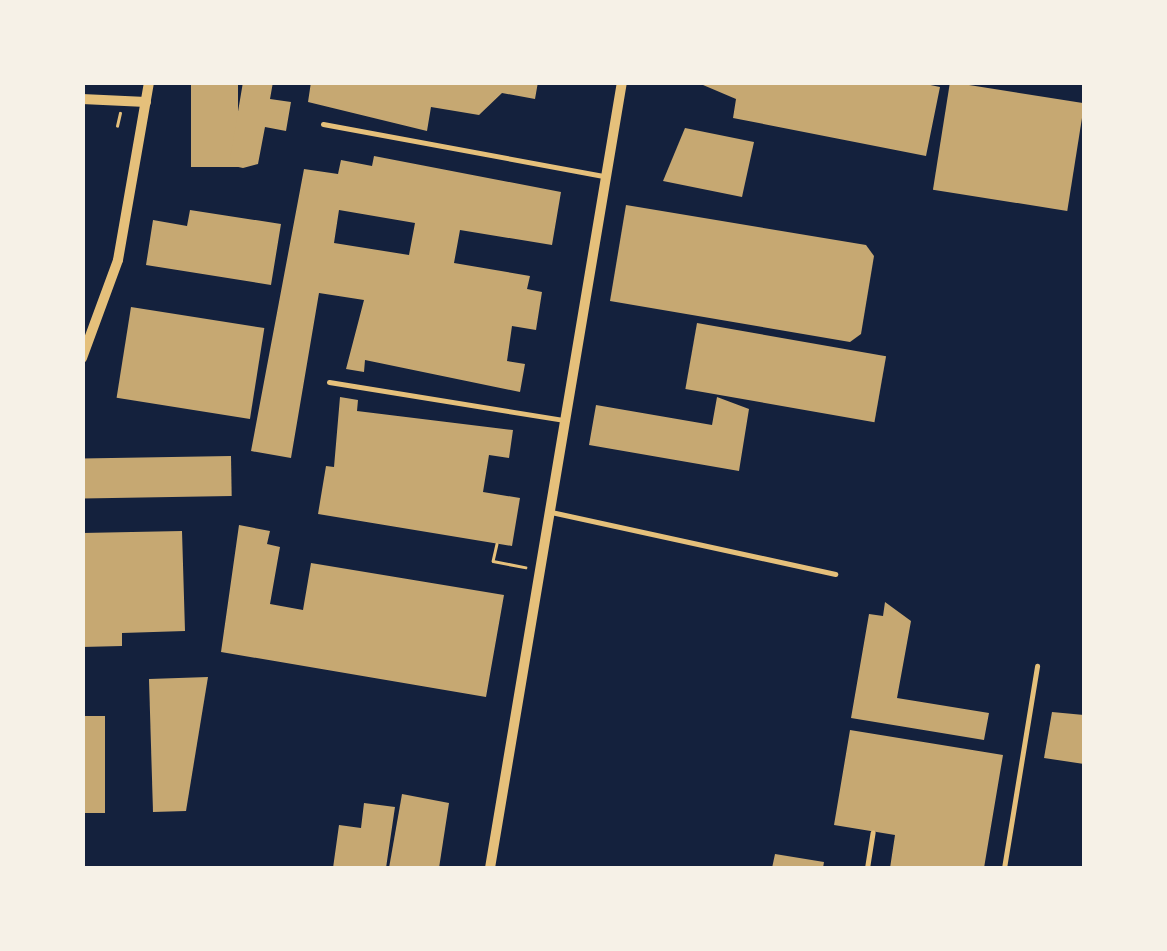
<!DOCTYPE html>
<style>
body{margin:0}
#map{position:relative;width:1167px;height:951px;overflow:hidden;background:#14213d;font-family:"Fira Sans Condensed",sans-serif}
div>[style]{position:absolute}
.building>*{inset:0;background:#c6a872;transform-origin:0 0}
.path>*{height:2.5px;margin:-1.25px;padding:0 1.25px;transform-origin:1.25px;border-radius:1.25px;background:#e5c07b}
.service>*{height:5px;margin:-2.5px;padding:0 2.5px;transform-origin:2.5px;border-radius:2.5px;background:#e5c07b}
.minor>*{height:10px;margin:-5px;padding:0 5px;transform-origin:5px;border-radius:5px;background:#e5c07b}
span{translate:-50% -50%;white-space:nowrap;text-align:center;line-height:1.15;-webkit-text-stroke:10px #f6f1e7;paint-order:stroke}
.frame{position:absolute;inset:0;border:85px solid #f6f1e7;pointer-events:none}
</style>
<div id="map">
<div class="building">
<i style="left:191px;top:82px;width:47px;height:85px"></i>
<i style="clip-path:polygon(243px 82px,273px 82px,270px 99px,291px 102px,286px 131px,265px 127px,258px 164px,243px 168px,229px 165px)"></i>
<i style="clip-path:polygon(311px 82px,538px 82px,535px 99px,502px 93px,479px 115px,431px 107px,427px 131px,308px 102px)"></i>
<i style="clip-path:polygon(696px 82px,916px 82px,940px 87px,926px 156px,733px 118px,736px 99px)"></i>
<i style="left:950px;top:82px;width:136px;height:109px;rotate:9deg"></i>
<i style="clip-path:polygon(685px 128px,754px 142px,742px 197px,663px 181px)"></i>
<i style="clip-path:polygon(evenodd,374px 156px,561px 192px,552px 245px,460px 230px,454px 263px,530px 276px,527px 289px,542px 292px,536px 330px,512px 326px,507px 361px,525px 364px,520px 392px,365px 360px,364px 372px,346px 369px,364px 300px,319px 293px,291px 458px,251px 451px,304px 169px,338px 174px,341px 160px,372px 166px,374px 156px,339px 210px,415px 223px,409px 255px,334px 243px,339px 210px)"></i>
<i style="clip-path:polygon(626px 205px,866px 245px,874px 256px,861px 334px,850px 342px,610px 301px)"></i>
<i style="clip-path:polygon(190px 210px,281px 224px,271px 285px,146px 265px,153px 220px,187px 226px)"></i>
<i style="left:131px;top:307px;width:135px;height:92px;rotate:9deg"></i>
<i style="left:697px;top:323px;width:192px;height:67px;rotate:10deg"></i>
<i style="clip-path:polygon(340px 397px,358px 400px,357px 411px,513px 430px,509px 458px,489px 455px,483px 492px,520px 498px,512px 546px,318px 514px,326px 466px,334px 467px)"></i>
<i style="clip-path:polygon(717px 397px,749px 409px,739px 471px,589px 445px,596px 405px,712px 425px)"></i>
<i style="left:231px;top:456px;width:40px;height:149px;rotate:89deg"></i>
<i style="clip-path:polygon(239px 525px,270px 531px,267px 544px,280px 547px,270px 604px,303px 610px,311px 563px,504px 595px,486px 697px,221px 652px)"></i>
<i style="clip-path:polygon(182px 531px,185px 631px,122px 633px,122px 646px,82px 647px,82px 533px)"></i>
<i style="clip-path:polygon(885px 602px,911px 621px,897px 698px,989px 713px,984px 740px,851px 718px,869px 614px,883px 616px)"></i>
<i style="clip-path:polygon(208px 677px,186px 811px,153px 812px,149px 679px)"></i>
<i style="clip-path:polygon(1052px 712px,1084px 715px,1084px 764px,1044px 758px)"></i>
<i style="left:82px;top:716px;width:23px;height:97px"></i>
<i style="clip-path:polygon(850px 730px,1003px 755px,984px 868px,890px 868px,895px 835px,834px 825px)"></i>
<i style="clip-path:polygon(402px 794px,449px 803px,439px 868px,389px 868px)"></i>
<i style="clip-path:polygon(364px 803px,395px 807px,386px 868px,333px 868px,339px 825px,361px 828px)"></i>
<i style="clip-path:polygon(775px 854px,824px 862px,823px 868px,772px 868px)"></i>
</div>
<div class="path">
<i style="left:117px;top:126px;width:13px;rotate:-77deg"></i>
<i style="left:497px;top:544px;width:17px;rotate:103deg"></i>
<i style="left:493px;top:561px;width:33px;rotate:11deg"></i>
</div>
<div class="service">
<i style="left:323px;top:124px;width:285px;rotate:10.5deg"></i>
<i style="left:329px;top:382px;width:237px;rotate:9.2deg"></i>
<i style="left:551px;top:512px;width:291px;rotate:12.3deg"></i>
<i style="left:867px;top:868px;width:36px;rotate:-81deg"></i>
<i style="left:1004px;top:868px;width:205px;rotate:-80.7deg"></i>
</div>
<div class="minor">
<i style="left:82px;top:99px;width:64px;rotate:2.7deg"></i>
<i style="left:82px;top:358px;width:104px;rotate:-69.8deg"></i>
<i style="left:118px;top:260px;width:181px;rotate:-80.1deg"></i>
<i style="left:490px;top:868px;width:797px;rotate:-80.47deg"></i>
</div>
<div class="frame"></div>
</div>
